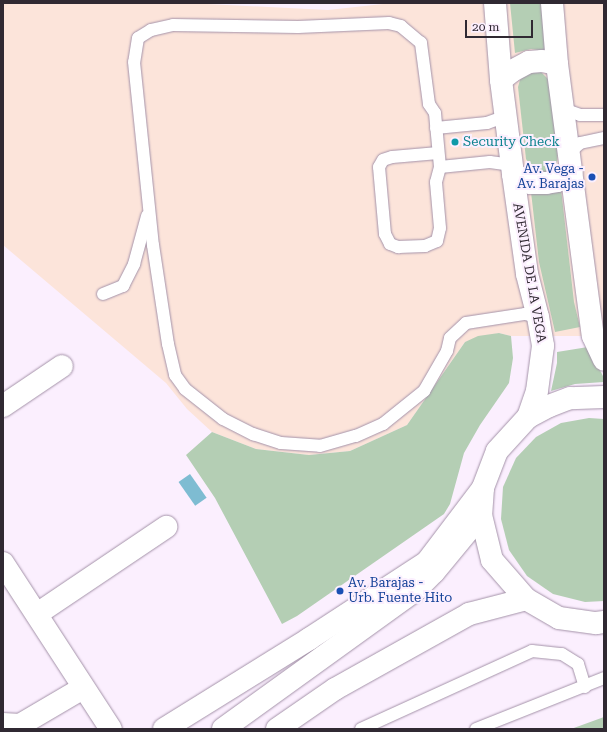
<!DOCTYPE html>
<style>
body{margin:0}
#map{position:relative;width:607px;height:732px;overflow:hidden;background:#fbeffe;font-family:"Roboto Serif",serif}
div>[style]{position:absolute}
.commercial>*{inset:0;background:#fce4da}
.green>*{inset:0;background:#b4ceb4}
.water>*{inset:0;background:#7ebcd2;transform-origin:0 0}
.roads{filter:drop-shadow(0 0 1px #a492a9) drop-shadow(0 0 1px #a492a9)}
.service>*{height:12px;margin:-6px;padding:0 6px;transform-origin:6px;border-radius:6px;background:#fff}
.minor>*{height:22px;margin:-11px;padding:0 11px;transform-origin:11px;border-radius:11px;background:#fff}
.primary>*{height:22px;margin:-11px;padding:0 11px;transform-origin:11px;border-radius:11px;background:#fff}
.dots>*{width:11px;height:11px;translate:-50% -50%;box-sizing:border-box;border:2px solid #fbeffe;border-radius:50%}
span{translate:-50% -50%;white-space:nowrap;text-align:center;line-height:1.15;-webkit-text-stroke:4px #fbeffe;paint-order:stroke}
.culture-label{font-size:13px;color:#0d838f}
.left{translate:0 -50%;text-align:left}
.transit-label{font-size:13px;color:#164399}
.right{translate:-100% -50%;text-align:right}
.street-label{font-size:13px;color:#302932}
.frame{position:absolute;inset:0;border:4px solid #302932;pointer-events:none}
.scale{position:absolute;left:465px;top:20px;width:68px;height:18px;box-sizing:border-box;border:2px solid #302932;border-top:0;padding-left:5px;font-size:12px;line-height:14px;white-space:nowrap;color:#302932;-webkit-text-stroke:3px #fbeffe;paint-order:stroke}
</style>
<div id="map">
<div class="commercial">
<i style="clip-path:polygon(3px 3px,188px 3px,328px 10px,392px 3px,604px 3px,604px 332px,593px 336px,511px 336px,499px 333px,465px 342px,407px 425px,350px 451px,309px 455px,256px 449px,212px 432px,187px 409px,166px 383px,3px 245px)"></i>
</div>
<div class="green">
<i style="clip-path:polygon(510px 3px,541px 3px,546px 51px,531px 49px,515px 53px)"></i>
<i style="clip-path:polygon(540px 71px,550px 81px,558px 153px,557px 162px,553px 168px,546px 172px,537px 171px,531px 167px,526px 159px,518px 87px,520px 80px,525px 74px)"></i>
<i style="clip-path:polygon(561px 189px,574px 302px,580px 327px,555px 332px,539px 262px,531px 192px)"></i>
<i style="clip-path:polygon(499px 333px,511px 336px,513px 358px,509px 383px,480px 425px,464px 453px,450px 504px,444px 514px,297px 616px,282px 624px,215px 498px,186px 455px,212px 432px,256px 449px,309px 455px,350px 451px,407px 425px,465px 342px,478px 336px)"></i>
<i style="clip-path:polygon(588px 347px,604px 378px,604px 382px,575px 384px,551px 391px,557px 363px,557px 352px)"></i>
<i style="clip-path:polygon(589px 418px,604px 419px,604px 601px,585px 602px,553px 594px,527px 576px,509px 550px,501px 519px,503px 487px,516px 458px,536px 437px,561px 423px)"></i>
<i style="clip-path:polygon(604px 717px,604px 729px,571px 729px)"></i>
</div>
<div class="water">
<i style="left:190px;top:474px;width:29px;height:14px;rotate:55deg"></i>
</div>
<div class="roads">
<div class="service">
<i style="left:563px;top:109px;width:18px;rotate:19deg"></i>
<i style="left:580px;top:115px;width:24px"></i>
<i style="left:436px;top:128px;width:51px;rotate:-5.6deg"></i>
<i style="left:487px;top:123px;width:20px;rotate:-20deg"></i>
<i style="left:438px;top:153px;width:46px;rotate:175deg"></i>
<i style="left:392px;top:157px;width:9px;rotate:162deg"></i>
<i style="left:383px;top:160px;width:8px;rotate:120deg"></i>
<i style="left:379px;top:167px;width:67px;rotate:84.9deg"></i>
<i style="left:385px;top:234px;width:11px;rotate:63deg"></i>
<i style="left:390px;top:244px;width:9px;rotate:21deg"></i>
<i style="left:398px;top:247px;width:27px;rotate:-2deg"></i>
<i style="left:425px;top:246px;width:13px;rotate:-23deg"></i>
<i style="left:437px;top:241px;width:13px;rotate:-77deg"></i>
<i style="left:440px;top:228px;width:46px;rotate:-95deg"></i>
<i style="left:436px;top:182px;width:16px;rotate:-75deg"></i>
<i style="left:440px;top:167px;width:54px;rotate:-95.3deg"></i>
<i style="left:435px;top:113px;width:11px;rotate:-124deg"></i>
<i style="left:429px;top:104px;width:62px;rotate:-97.5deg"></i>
<i style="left:421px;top:43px;width:26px;rotate:-140deg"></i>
<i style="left:401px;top:26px;width:12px;rotate:-166deg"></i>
<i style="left:389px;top:23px;width:91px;rotate:177.5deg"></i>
<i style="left:298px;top:27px;width:125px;rotate:-179.1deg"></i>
<i style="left:173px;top:25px;width:23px;rotate:167deg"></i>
<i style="left:151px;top:30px;width:15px;rotate:148deg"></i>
<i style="left:138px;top:38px;width:24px;rotate:99deg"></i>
<i style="left:134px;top:62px;width:184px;rotate:84.1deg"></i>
<i style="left:153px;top:245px;width:100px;rotate:81.4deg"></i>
<i style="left:168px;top:344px;width:32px;rotate:77deg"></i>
<i style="left:175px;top:375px;width:17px;rotate:54deg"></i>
<i style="left:185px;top:389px;width:48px;rotate:38.3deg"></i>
<i style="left:223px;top:419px;width:34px;rotate:27deg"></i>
<i style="left:253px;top:434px;width:29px;rotate:18deg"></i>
<i style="left:281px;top:443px;width:39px;rotate:4deg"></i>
<i style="left:320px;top:446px;width:37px;rotate:-16deg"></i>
<i style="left:356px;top:436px;width:30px;rotate:-24deg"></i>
<i style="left:383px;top:424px;width:53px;rotate:-38.8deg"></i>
<i style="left:424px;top:391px;width:46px;rotate:-60.1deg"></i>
<i style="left:447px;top:351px;width:13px;rotate:-77deg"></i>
<i style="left:450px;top:338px;width:22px;rotate:-43deg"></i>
<i style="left:466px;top:323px;width:60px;rotate:-8.7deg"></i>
<i style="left:525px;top:314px;width:13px;rotate:13deg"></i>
<i style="left:569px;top:153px;width:15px;rotate:-42deg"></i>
<i style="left:580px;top:143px;width:25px;rotate:-12deg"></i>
<i style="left:440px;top:167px;width:50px;rotate:-5.7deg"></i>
<i style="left:490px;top:162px;width:22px;rotate:8deg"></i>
<i style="left:103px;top:294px;width:22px;rotate:-22deg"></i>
<i style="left:123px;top:286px;width:25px;rotate:-63deg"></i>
<i style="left:134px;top:264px;width:50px;rotate:-74.8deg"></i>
<i style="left:361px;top:729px;width:188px;rotate:-24.5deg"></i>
<i style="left:532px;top:651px;width:30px;rotate:6deg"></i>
<i style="left:562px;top:654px;width:19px;rotate:32deg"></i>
<i style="left:578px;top:664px;width:24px;rotate:73deg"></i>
<i style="left:476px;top:729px;width:138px;rotate:-21.7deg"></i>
</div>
<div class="minor">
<i style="left:495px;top:3px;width:77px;rotate:85.5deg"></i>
<i style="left:501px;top:80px;width:95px;rotate:82.7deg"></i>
<i style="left:513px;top:174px;width:101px;rotate:82deg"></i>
<i style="left:527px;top:274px;width:44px;rotate:75.7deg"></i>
<i style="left:538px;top:317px;width:29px;rotate:80deg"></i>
<i style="left:543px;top:346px;width:45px;rotate:97.6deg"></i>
<i style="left:537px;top:391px;width:28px;rotate:109deg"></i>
<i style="left:552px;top:3px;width:61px;rotate:85.3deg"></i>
<i style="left:557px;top:64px;width:274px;rotate:82.5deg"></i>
<i style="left:593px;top:336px;width:26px;rotate:65deg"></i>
<i style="left:501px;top:80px;width:14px;rotate:-39deg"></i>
<i style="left:512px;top:71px;width:19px;rotate:-28deg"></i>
<i style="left:529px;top:62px;width:13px;rotate:-4deg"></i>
<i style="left:542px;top:61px;width:15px;rotate:11deg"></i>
<i style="left:513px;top:174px;width:20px;rotate:27deg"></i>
<i style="left:531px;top:183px;width:15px"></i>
<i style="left:546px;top:183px;width:11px;rotate:-10deg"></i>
<i style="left:557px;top:181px;width:17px;rotate:-31deg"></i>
<i style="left:3px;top:406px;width:71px;rotate:-34.1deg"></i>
<i style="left:3px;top:563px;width:198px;rotate:57deg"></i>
<i style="left:37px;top:614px;width:156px;rotate:-34deg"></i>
<i style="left:3px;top:724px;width:17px;rotate:3deg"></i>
<i style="left:20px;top:725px;width:73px;rotate:-30.4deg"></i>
<i style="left:164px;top:729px;width:171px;rotate:-31.8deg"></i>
<i style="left:309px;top:639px;width:141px;rotate:-33.1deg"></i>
<i style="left:427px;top:562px;width:93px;rotate:-52.9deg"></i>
</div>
<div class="primary">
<i style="left:604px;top:397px;width:34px;rotate:178deg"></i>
<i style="left:570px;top:398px;width:22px;rotate:159deg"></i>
<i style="left:549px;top:406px;width:24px;rotate:152deg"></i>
<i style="left:528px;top:417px;width:46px;rotate:132.4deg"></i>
<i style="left:497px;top:451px;width:40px;rotate:111deg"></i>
<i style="left:483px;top:488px;width:27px;rotate:94deg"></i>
<i style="left:481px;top:515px;width:46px;rotate:76.3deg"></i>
<i style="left:492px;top:560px;width:52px;rotate:48.9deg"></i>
<i style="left:526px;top:599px;width:38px;rotate:30deg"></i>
<i style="left:559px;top:618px;width:37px;rotate:8deg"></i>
<i style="left:596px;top:623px;width:8px;rotate:-7deg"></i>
<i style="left:223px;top:729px;width:238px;rotate:-35.8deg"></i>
<i style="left:416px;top:590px;width:25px;rotate:-45deg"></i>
<i style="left:434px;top:572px;width:74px;rotate:-50.5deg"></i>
<i style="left:277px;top:729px;width:70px;rotate:-34.6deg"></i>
<i style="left:335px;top:689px;width:154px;rotate:-29.2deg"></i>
<i style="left:469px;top:614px;width:59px;rotate:-14.7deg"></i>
</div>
</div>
<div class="dots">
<i style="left:455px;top:142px;background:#0f9aa8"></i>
<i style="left:592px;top:177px;background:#1a4fb4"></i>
<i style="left:340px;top:591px;background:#1a4fb4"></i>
</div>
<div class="culture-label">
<span class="left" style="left:463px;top:142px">Security Check</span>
</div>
<div class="transit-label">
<span class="right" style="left:584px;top:177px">Av. Vega -<br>Av. Barajas</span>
<span class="left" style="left:348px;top:591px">Av. Barajas -<br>Urb. Fuente Hito</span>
</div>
<div class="street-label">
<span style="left:529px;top:273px;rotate:80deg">AVENIDA DE LA VEGA</span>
</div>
<div class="frame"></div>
<div class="scale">20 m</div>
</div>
